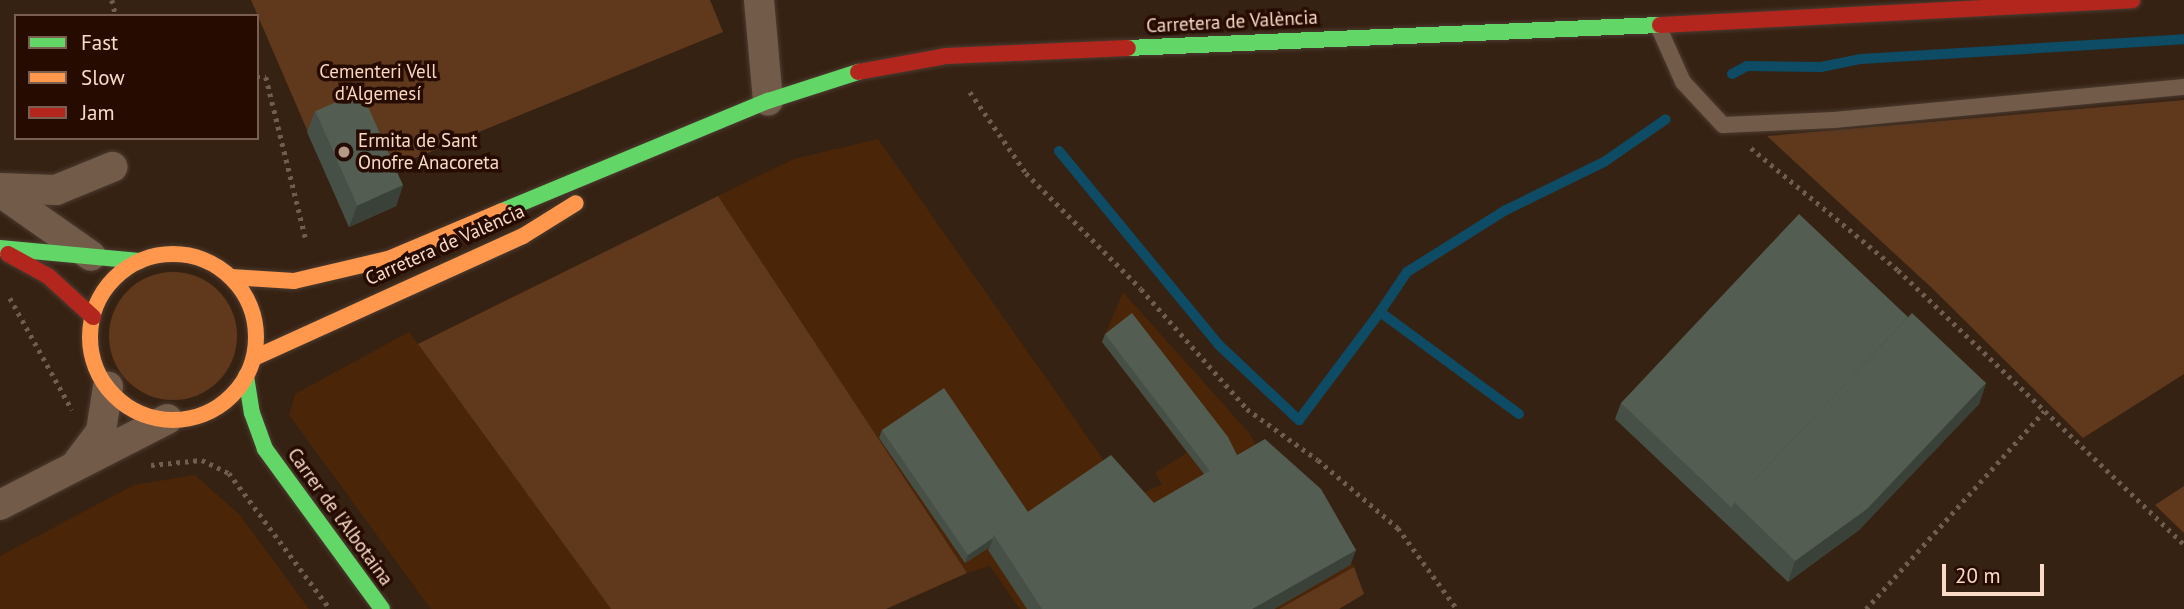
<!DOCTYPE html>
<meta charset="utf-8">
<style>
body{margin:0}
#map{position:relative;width:2184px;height:609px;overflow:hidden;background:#362213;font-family:"PT Sans",sans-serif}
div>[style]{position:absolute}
.built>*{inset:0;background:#4a2508}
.green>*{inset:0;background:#60391d}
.round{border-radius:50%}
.stream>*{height:10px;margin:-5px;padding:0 5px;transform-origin:5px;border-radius:5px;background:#0e4b65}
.path>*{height:4.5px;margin-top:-2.25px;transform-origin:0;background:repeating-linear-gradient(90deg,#705d4e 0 3.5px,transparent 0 8.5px)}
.roads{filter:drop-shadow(0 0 2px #4b3b30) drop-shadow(0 0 2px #4b3b30)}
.lane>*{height:16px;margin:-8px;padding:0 8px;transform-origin:8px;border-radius:8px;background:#725b49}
.street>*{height:30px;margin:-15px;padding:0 15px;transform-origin:15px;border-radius:15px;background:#725b49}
.fast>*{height:16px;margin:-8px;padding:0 8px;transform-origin:8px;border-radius:8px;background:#63d668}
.slow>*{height:16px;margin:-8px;padding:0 8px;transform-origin:8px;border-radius:8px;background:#ff974d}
.slow>.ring{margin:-8px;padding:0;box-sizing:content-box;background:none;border:16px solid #ff974d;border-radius:50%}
.jam>*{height:16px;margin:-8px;padding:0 8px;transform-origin:8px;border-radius:8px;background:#b3261e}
.wall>*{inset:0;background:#475046}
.shaded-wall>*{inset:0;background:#3a4139}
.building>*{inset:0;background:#535d51;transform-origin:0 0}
.dots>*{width:19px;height:19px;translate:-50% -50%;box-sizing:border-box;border:4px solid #250b00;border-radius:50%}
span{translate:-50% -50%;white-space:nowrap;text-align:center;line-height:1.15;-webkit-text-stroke:7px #250b00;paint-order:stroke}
.street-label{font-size:19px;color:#fadbc7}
.park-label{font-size:19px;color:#fcd7bf}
.poi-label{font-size:19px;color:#fadbc7}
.left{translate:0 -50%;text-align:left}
.legend{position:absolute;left:14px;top:14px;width:245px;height:126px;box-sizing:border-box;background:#250b00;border:2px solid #7a5e50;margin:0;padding:9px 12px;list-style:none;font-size:21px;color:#fadbc7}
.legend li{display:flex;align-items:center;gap:14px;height:35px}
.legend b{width:35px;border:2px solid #7a5e50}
.scale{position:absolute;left:1942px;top:564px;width:102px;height:32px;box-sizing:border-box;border:4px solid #fadbc7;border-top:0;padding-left:9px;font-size:21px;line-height:24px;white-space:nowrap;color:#fadbc7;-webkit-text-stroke:5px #250b00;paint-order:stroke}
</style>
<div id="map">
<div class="built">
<i style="clip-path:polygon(878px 139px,1131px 499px,1162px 484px,1155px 473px,1187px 453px,1102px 342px,1123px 292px,1250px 434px,1257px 448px,1322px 499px,1354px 567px,1279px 609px,1020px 609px,990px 566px,967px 573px,718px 196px,794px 159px)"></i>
<i style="clip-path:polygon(409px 332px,418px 344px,611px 609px,431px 609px,289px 415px,295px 394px)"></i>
<i style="clip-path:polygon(195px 475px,240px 515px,309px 609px,0 609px,0 556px,134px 485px)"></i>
</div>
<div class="green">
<i style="clip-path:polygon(251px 0,710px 0,723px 32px,381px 172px,396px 206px,349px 227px)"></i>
<i style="clip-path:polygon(2184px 100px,2184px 374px,2083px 438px,1933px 289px,1767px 136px)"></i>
<i style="clip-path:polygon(718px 196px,967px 573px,886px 609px,611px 609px,418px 344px)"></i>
<i class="round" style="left:109px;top:272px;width:128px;height:128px"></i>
<i style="clip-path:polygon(2184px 486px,2184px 533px,2155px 505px)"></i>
<i style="clip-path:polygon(1354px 567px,1364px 594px,1339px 609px,1279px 609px)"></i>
</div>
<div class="stream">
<i style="left:1732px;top:74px;width:17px;rotate:-28deg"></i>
<i style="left:1747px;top:66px;width:74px;rotate:0.8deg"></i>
<i style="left:1821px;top:67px;width:41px;rotate:-11.3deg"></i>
<i style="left:1861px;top:59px;width:324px;rotate:-3.5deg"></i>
<i style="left:1059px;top:151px;width:251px;rotate:50.5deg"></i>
<i style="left:1219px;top:345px;width:110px;rotate:43.2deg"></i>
<i style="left:1299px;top:420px;width:135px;rotate:-53.1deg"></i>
<i style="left:1519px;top:414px;width:172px;rotate:-143.7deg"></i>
<i style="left:1380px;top:312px;width:48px;rotate:-56deg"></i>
<i style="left:1407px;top:272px;width:117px;rotate:-32.1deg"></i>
<i style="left:1506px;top:210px;width:109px;rotate:-26.1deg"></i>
<i style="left:1604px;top:162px;width:75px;rotate:-34.7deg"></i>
</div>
<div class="path">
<i style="left:112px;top:0;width:16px;rotate:76deg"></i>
<i style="left:257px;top:77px;width:9px"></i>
<i style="left:266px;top:77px;width:168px;rotate:76.2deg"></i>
<i style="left:970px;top:92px;width:98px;rotate:55.3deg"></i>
<i style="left:1026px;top:173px;width:163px;rotate:45.2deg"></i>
<i style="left:1141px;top:289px;width:160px;rotate:48.5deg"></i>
<i style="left:1247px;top:409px;width:87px;rotate:35.7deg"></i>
<i style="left:1318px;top:460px;width:105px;rotate:40.4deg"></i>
<i style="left:1398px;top:528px;width:100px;rotate:53.9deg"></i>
<i style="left:1751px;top:148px;width:191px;rotate:39.7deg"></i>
<i style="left:1898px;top:270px;width:396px;rotate:43.8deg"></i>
<i style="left:10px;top:298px;width:128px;rotate:61deg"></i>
<i style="left:151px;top:465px;width:51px;rotate:-5.6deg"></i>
<i style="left:202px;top:460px;width:30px;rotate:26deg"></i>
<i style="left:229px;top:473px;width:169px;rotate:53.4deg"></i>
<i style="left:1866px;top:609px;width:266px;rotate:-48deg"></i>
</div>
<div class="roads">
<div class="lane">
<i style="left:1658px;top:26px;width:61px;rotate:65.9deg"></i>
<i style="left:1683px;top:82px;width:59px;rotate:47.1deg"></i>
<i style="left:1723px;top:125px;width:111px;rotate:-2.6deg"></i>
<i style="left:1834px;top:120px;width:352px;rotate:-5.4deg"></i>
</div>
<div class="street">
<i style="left:759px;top:0;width:101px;rotate:84.9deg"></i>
<i style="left:0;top:188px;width:56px;rotate:2deg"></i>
<i style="left:56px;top:190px;width:61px;rotate:-22.3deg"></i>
<i style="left:0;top:192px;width:111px;rotate:35.1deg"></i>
<i style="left:78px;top:462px;width:39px;rotate:-53deg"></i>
<i style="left:101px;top:431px;width:45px;rotate:-81deg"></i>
<i style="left:0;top:505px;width:188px;rotate:-27.2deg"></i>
</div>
<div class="fast">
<i style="left:1128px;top:48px;width:532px;rotate:-2.48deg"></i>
<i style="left:502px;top:211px;width:288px;rotate:-22.5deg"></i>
<i style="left:768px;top:101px;width:95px;rotate:-17.9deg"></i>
<i style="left:0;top:248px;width:140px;rotate:5.3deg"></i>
<i style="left:246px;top:376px;width:37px;rotate:81deg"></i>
<i style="left:252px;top:413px;width:38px;rotate:70deg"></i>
<i style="left:265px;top:449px;width:198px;rotate:53.8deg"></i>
</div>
<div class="slow">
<i class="ring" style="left:90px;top:254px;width:150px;height:150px"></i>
<i style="left:231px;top:277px;width:63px;rotate:3.6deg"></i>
<i style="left:294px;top:281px;width:97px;rotate:-13.2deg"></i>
<i style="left:388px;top:259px;width:124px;rotate:-22.8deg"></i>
<i style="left:254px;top:358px;width:295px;rotate:-24.4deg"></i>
<i style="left:523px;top:236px;width:62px;rotate:-31.9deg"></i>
</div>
<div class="jam">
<i style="left:1660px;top:25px;width:473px;rotate:-3deg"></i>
<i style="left:858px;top:72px;width:89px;rotate:-10.3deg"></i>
<i style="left:946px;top:56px;width:182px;rotate:-2.5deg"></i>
<i style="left:8px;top:254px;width:46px;rotate:28.8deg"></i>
<i style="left:48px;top:276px;width:61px;rotate:42.3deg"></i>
</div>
</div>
<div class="wall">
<i style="clip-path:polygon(315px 111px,403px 185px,396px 206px,349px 227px,307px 132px)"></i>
<i style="clip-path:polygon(1908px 317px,1986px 383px,1979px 404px,1859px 530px,1788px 582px,1615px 419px,1621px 403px)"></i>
<i style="clip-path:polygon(1105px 334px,1237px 455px,1356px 550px,1350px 565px,1274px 609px,1027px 609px,988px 550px,990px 547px,965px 563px,879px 438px,882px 430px,1028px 512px,1154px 503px,1204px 474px,1102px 342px)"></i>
</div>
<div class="shaded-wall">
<i style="clip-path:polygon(403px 185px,396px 206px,349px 227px,357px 206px)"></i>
<i style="clip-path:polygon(1986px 383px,1979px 404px,1859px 530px,1788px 582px,1795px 561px)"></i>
<i style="clip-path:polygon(993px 538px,990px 547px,965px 563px,968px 555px)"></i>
<i style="clip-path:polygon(1356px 550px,1350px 565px,1274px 609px,1252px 609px)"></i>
</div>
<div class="building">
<i style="left:361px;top:91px;width:103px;height:50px;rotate:66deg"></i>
<i style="clip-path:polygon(1799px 214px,1908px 317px,1734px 502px,1732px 508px,1621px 403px)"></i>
<i style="clip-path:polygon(1132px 313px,1228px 437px,1237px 455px,1210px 471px,1105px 334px)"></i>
<i style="clip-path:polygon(1912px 313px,1986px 383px,1867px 509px,1795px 561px,1734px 502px)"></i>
<i style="clip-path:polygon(944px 388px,1028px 512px,994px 535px,993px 538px,968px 555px,882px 430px)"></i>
<i style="clip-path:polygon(1265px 439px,1321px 489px,1356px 550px,1252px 609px,1042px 609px,994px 535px,1111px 455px,1154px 503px)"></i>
</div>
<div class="dots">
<i style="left:344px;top:152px;background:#b59a88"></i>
</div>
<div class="street-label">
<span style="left:1232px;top:22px;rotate:-3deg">Carretera de València</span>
<span style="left:445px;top:245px;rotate:-24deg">Carretera de València</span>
<span style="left:340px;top:517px;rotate:54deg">Carrer de l'Albotaina</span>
</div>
<div class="park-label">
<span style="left:378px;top:83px">Cementeri Vell<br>d'Algemesí</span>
</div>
<div class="poi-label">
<span class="left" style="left:358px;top:152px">Ermita de Sant<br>Onofre Anacoreta</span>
</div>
<ul class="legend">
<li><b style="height:9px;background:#63d668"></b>Fast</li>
<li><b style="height:9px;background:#ff974d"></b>Slow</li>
<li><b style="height:9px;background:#b3261e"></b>Jam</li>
</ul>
<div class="scale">20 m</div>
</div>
